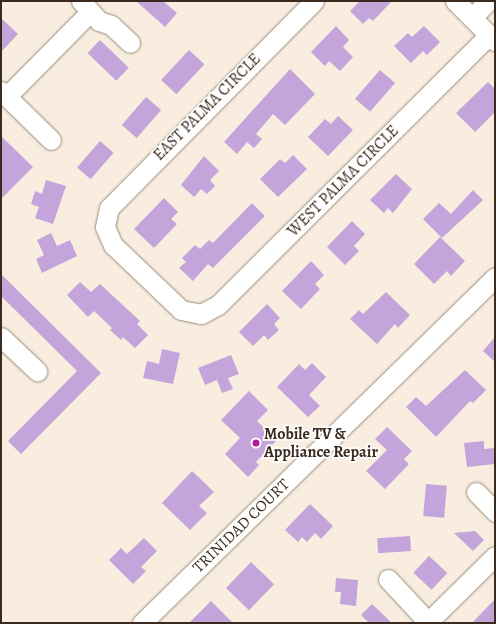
<!DOCTYPE html>
<style>
body{margin:0}
#map{position:relative;width:496px;height:624px;overflow:hidden;background:#f8edde;font-family:Alegreya,serif}
div>[style]{position:absolute}
.building>*{inset:0;background:#c4a5db;transform-origin:0 0}
.roads{filter:drop-shadow(0 0 1px #9a8c7e) drop-shadow(0 0 1px #9a8c7e)}
.minor>*{height:19px;margin:-9.5px;padding:0 9.5px;transform-origin:9.5px;border-radius:9.5px;background:#fff}
.dots>*{width:11px;height:11px;translate:-50% -50%;box-sizing:border-box;border:2px solid #fff;border-radius:50%}
span{translate:-50% -50%;white-space:nowrap;text-align:center;line-height:1.15;-webkit-text-stroke:3.5px #fff;paint-order:stroke}
.street-label{font-size:16px;color:#3b2a1e}
.poi-label{font-size:16px;color:#3b2a1e;font-weight:700}
.left{translate:0 -50%;text-align:left}
.frame{position:absolute;inset:0;border:2px solid #3b2a1e;pointer-events:none}
</style>
<div id="map">
<div class="building">
<i style="clip-path:polygon(136px 1px,163px 1px,177px 13px,165px 27px)"></i>
<i style="clip-path:polygon(360px 1px,392px 1px,373px 21px,369px 18px,363px 24px,350px 11px)"></i>
<i style="clip-path:polygon(1px 18px,18px 34px,1px 52px)"></i>
<i style="clip-path:polygon(336px 26px,349px 40px,343px 47px,353px 57px,340px 71px,329px 61px,325px 66px,311px 52px)"></i>
<i style="clip-path:polygon(424px 26px,440px 42px,427px 55px,423px 51px,411px 63px,394px 46px,408px 33px,412px 37px)"></i>
<i style="left:100px;top:40px;width:40px;height:18px;rotate:44deg"></i>
<i style="left:189px;top:50px;width:21px;height:41px;rotate:43deg"></i>
<i style="clip-path:polygon(290px 69px,315px 94px,285px 125px,273px 114px,256px 134px,262px 139px,254px 148px,247px 142px,237px 154px,224px 142px)"></i>
<i style="left:380px;top:70px;width:20px;height:38px;rotate:41deg"></i>
<i style="clip-path:polygon(488px 82px,495px 89px,495px 112px,475px 132px,456px 113px)"></i>
<i style="left:146px;top:97px;width:20px;height:37px;rotate:41deg"></i>
<i style="clip-path:polygon(338px 116px,353px 130px,328px 156px,308px 137px,325px 119px,331px 124px)"></i>
<i style="clip-path:polygon(1px 136px,33px 167px,1px 199px)"></i>
<i style="left:100px;top:141px;width:18px;height:35px;rotate:41deg"></i>
<i style="clip-path:polygon(293px 155px,307px 169px,278px 197px,260px 179px,280px 159px,285px 163px)"></i>
<i style="clip-path:polygon(204px 156px,219px 171px,210px 180px,215px 186px,207px 194px,201px 189px,194px 197px,181px 185px)"></i>
<i style="clip-path:polygon(396px 174px,412px 189px,393px 213px,388px 208px,384px 213px,370px 200px)"></i>
<i style="clip-path:polygon(46px 180px,66px 186px,53px 224px,35px 218px,39px 207px,31px 204px,35px 191px,42px 194px)"></i>
<i style="clip-path:polygon(473px 190px,483px 200px,442px 238px,423px 219px,439px 203px,451px 214px)"></i>
<i style="clip-path:polygon(164px 198px,178px 212px,171px 219px,177px 224px,154px 248px,134px 229px)"></i>
<i style="clip-path:polygon(252px 203px,265px 216px,213px 268px,208px 264px,193px 281px,179px 268px,186px 262px,182px 258px,195px 245px,200px 249px,209px 240px,213px 243px)"></i>
<i style="clip-path:polygon(352px 221px,365px 234px,354px 246px,359px 251px,345px 265px,327px 247px)"></i>
<i style="clip-path:polygon(51px 233px,57px 246px,70px 240px,77px 256px,42px 273px,36px 259px,44px 255px,37px 240px)"></i>
<i style="clip-path:polygon(440px 237px,465px 261px,451px 276px,447px 271px,434px 284px,414px 264px)"></i>
<i style="clip-path:polygon(311px 261px,324px 275px,315px 284px,320px 289px,301px 309px,282px 291px)"></i>
<i style="clip-path:polygon(1px 274px,101px 373px,21px 454px,8px 441px,77px 371px,1px 296px)"></i>
<i style="clip-path:polygon(80px 282px,91px 292px,100px 284px,140px 321px,137px 324px,148px 335px,135px 348px,123px 337px,121px 340px,110px 330px,112px 328px,94px 311px,88px 317px,67px 295px)"></i>
<i style="clip-path:polygon(386px 292px,410px 315px,398px 328px,395px 324px,377px 344px,350px 319px,359px 310px,363px 314px)"></i>
<i style="clip-path:polygon(267px 304px,280px 318px,274px 324px,279px 330px,268px 340px,264px 335px,253px 346px,239px 332px)"></i>
<i style="clip-path:polygon(495px 337px,495px 362px,483px 351px)"></i>
<i style="clip-path:polygon(162px 349px,180px 353px,173px 384px,143px 378px,147px 361px,159px 364px)"></i>
<i style="clip-path:polygon(231px 355px,239px 374px,228px 378px,233px 389px,222px 393px,217px 380px,205px 385px,198px 368px)"></i>
<i style="clip-path:polygon(312px 363px,326px 377px,309px 395px,320px 406px,308px 417px,277px 387px,299px 364px,305px 370px)"></i>
<i style="clip-path:polygon(465px 370px,486px 390px,473px 403px,470px 401px,436px 437px,406px 407px,416px 397px,426px 406px)"></i>
<i style="clip-path:polygon(249px 391px,268px 410px,257px 421px,277px 440px,256px 462px,259px 465px,248px 477px,225px 454px,240px 438px,221px 420px)"></i>
<i style="clip-path:polygon(387px 427px,412px 451px,404px 459px,409px 464px,385px 489px,366px 471px,387px 450px,375px 439px)"></i>
<i style="clip-path:polygon(484px 441px,484px 449px,495px 448px,495px 464px,467px 467px,464px 443px)"></i>
<i style="clip-path:polygon(192px 471px,214px 492px,199px 506px,207px 513px,190px 530px,162px 503px)"></i>
<i style="left:426px;top:484px;width:21px;height:32px;rotate:5deg"></i>
<i style="clip-path:polygon(310px 504px,333px 526px,321px 539px,315px 533px,307px 542px,302px 537px,298px 542px,285px 530px)"></i>
<i style="clip-path:polygon(475px 531px,484px 540px,473px 551px,454px 533px)"></i>
<i style="left:410px;top:536px;width:15px;height:33px;rotate:86deg"></i>
<i style="clip-path:polygon(144px 538px,157px 551px,141px 567px,146px 571px,133px 584px,109px 560px,121px 548px,127px 554px)"></i>
<i style="left:429px;top:556px;width:25px;height:23px;rotate:43deg"></i>
<i style="left:251px;top:562px;width:32px;height:36px;rotate:44deg"></i>
<i style="clip-path:polygon(336px 578px,358px 580px,356px 606px,340px 604px,341px 592px,335px 592px)"></i>
<i style="clip-path:polygon(495px 599px,495px 623px,472px 623px)"></i>
<i style="clip-path:polygon(211px 601px,233px 623px,189px 623px)"></i>
<i style="clip-path:polygon(372px 604px,392px 623px,369px 623px,361px 615px)"></i>
</div>
<div class="roads">
<div class="minor">
<i style="left:81px;top:1px;width:27px;rotate:48deg"></i>
<i style="left:99px;top:21px;width:13px;rotate:18deg"></i>
<i style="left:111px;top:25px;width:26px;rotate:43deg"></i>
<i style="left:314px;top:1px;width:291px;rotate:134.7deg"></i>
<i style="left:109px;top:208px;width:19px;rotate:102deg"></i>
<i style="left:105px;top:227px;width:20px;rotate:66deg"></i>
<i style="left:113px;top:245px;width:94px;rotate:43.7deg"></i>
<i style="left:181px;top:310px;width:20px;rotate:11deg"></i>
<i style="left:201px;top:314px;width:19px;rotate:-28deg"></i>
<i style="left:218px;top:305px;width:383px;rotate:-44.9deg"></i>
<i style="left:455px;top:1px;width:57px;rotate:45deg"></i>
<i style="left:472px;top:18px;width:23px;rotate:-47deg"></i>
<i style="left:1px;top:91px;width:70px;rotate:44.4deg"></i>
<i style="left:7px;top:96px;width:118px;rotate:-45.3deg"></i>
<i style="left:1px;top:337px;width:50px;rotate:43.4deg"></i>
<i style="left:476px;top:492px;width:28px;rotate:46deg"></i>
<i style="left:388px;top:579px;width:59px;rotate:47.1deg"></i>
<i style="left:142px;top:623px;width:494px;rotate:-44.4deg"></i>
<i style="left:427px;top:623px;width:95px;rotate:-44.6deg"></i>
</div>
</div>
<div class="dots">
<i style="left:256px;top:443px;background:#b5179e"></i>
</div>
<div class="street-label">
<span style="left:207px;top:107px;rotate:-45deg">EAST PALMA CIRCLE</span>
<span style="left:343px;top:181px;rotate:-45deg">WEST PALMA CIRCLE</span>
<span style="left:241px;top:526px;rotate:-44deg">TRINIDAD COURT</span>
</div>
<div class="poi-label">
<span class="left" style="left:264px;top:443px">Mobile TV &amp;<br>Appliance Repair</span>
</div>
<div class="frame"></div>
</div>
